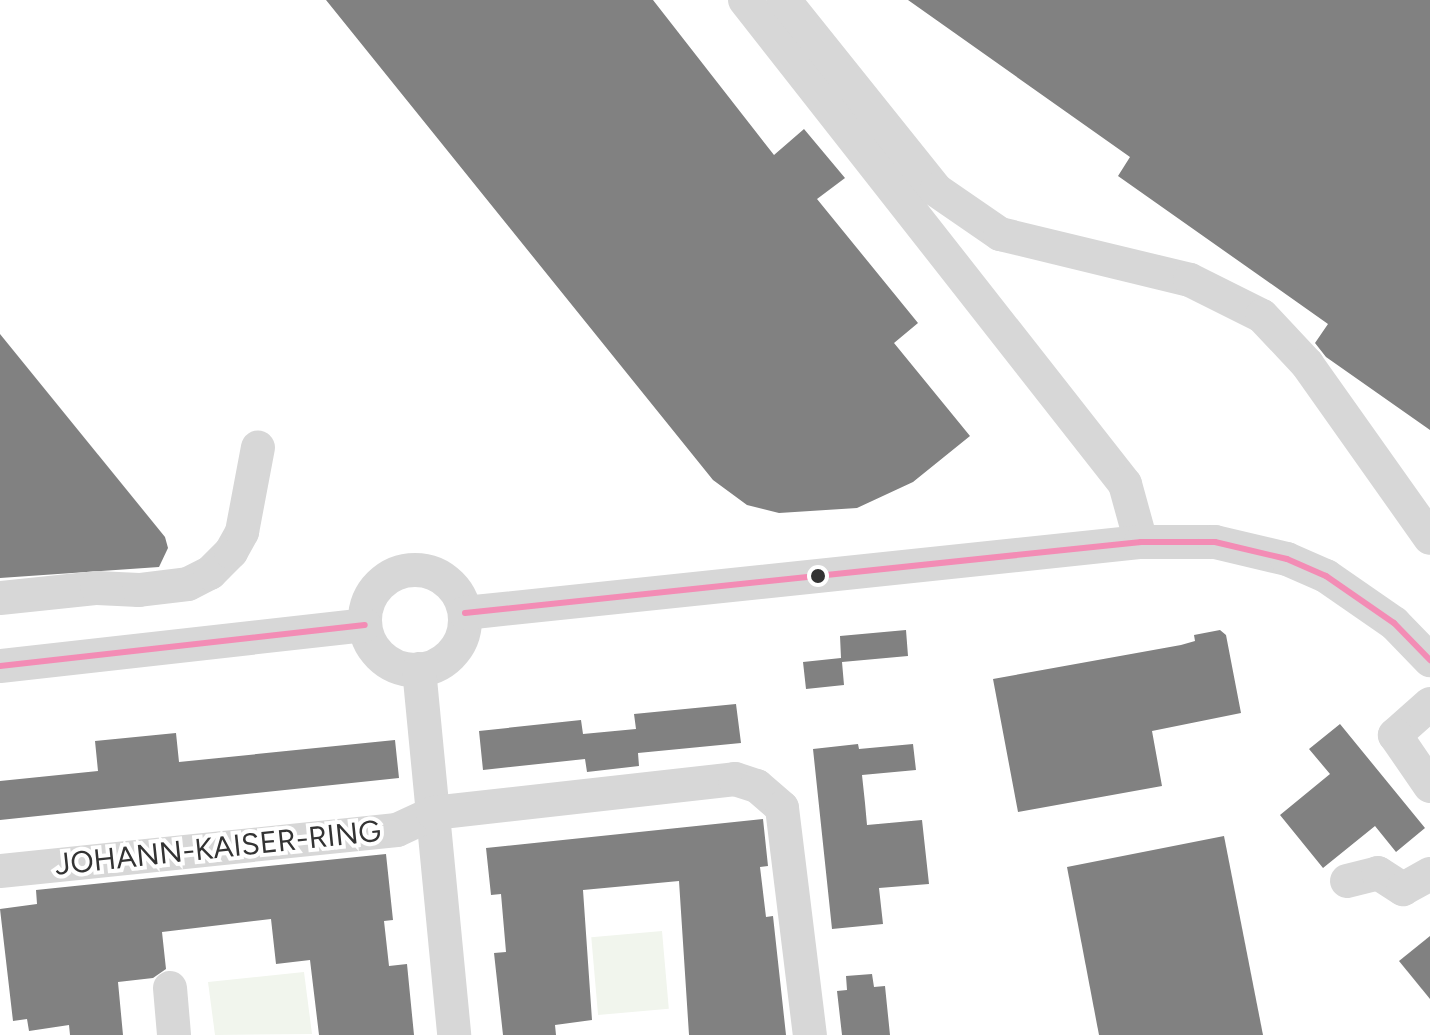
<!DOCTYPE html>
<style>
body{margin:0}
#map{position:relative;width:1430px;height:1035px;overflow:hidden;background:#fff;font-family:Figtree,sans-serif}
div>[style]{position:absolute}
.green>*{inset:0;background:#f1f5ed;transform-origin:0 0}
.building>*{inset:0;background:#818181}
.minor>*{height:34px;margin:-17px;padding:0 17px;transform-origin:17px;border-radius:17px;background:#d7d7d7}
.minor>.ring{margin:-17px;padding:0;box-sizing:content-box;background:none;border:34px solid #d7d7d7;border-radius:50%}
.bus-1>*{height:6px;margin:-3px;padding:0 3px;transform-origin:3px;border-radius:3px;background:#f38cb5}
.dots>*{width:22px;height:22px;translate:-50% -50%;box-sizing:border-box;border:4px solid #fff;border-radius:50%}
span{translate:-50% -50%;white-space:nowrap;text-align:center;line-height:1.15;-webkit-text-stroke:8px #fff;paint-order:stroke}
.street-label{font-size:30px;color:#333}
</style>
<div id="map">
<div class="green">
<i style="left:662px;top:931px;width:78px;height:71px;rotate:85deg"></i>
<i style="clip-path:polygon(304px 972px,312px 1034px,215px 1035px,208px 982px)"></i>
</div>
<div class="building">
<i style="clip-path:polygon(326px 0,653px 0,774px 155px,804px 129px,845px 178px,817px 199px,918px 323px,894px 343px,970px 436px,913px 482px,857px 508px,779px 513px,747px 505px,713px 480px)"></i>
<i style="clip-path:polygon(908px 0,1430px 0,1430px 430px,1326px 357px,1315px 343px,1328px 324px,1118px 176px,1130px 157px)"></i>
<i style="clip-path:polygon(0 334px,165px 537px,168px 548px,159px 567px,0 578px)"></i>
<i style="clip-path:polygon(906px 630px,908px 656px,842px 662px,844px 685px,806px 689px,803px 662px,841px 658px,840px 636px)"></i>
<i style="clip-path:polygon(1220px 630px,1226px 635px,1241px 713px,1152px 731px,1162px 786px,1018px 812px,993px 679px,1181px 645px,1195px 641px,1194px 635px)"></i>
<i style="clip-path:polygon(736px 704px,741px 743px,638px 753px,639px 766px,587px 772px,585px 759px,483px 770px,479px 731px,581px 720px,583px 734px,636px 729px,634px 714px)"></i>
<i style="clip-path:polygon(1340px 724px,1425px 828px,1396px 852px,1375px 826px,1323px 868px,1280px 815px,1330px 774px,1309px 749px)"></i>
<i style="clip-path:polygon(176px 733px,179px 762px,395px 740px,399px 778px,0 820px,0 781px,98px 771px,95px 741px)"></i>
<i style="clip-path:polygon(858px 744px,859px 749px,913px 744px,916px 770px,862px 775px,865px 803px,867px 825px,922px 820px,929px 884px,879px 888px,883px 924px,832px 929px,813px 749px)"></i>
<i style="clip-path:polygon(763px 819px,768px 866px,760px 867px,766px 917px,773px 916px,786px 1035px,689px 1035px,679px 881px,583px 890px,592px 1020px,555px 1025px,556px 1035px,503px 1035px,494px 953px,506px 952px,501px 894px,491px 895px,486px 848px)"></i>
<i style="clip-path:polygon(1224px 836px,1263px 1035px,1099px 1035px,1067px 867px)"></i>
<i style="clip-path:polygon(386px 854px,393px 920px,384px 921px,389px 966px,407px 964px,414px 1035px,319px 1035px,310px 960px,276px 964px,271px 919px,162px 932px,166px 969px,153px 978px,118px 982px,123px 1035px,70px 1035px,69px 1025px,29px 1031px,27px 1019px,13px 1021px,0 909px,37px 904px,36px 890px)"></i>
<i style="clip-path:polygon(1430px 936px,1430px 999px,1399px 961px)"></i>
<i style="clip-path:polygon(872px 974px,874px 987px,885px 986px,890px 1035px,842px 1035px,837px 991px,847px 990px,846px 976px)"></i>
</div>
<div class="minor">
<i style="left:745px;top:0;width:615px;rotate:51.86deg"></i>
<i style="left:1125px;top:484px;width:60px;rotate:74.6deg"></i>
<i style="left:784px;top:0;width:243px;rotate:51.3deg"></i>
<i style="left:936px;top:190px;width:78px;rotate:34.5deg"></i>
<i style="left:1000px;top:234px;width:195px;rotate:13.6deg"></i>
<i style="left:1190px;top:280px;width:80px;rotate:26.6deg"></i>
<i style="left:1262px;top:316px;width:66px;rotate:46.8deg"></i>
<i style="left:1307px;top:364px;width:213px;rotate:54.7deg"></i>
<i class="ring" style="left:365px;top:570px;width:66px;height:66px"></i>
<i style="left:0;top:598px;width:98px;rotate:-5.9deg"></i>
<i style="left:97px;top:588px;width:42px;rotate:2.7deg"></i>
<i style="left:139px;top:590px;width:49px;rotate:-7deg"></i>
<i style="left:188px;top:584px;width:25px;rotate:-27deg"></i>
<i style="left:210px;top:573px;width:30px;rotate:-45deg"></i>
<i style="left:231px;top:552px;width:23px;rotate:-61deg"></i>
<i style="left:242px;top:532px;width:86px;rotate:-79.3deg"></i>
<i style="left:465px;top:613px;width:680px;rotate:-6deg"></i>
<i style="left:1141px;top:542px;width:74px"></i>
<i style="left:1215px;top:542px;width:74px;rotate:13.3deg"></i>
<i style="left:1287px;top:559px;width:43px;rotate:23.6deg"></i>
<i style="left:1326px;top:576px;width:83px;rotate:34.7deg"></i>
<i style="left:1394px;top:623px;width:52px;rotate:45.8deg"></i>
<i style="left:0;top:666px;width:367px;rotate:-6.4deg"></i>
<i style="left:419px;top:669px;width:368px;rotate:84.5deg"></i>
<i style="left:1430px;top:704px;width:47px;rotate:138.5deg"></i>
<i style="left:1395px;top:735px;width:62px;rotate:55.5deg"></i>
<i style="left:0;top:871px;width:399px;rotate:-5.9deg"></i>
<i style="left:397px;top:830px;width:40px;rotate:-25deg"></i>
<i style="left:433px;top:813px;width:304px;rotate:-6.4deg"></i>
<i style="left:735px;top:779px;width:23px;rotate:18deg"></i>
<i style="left:757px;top:786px;width:33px;rotate:41deg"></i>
<i style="left:782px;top:808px;width:229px;rotate:83deg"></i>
<i style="left:1347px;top:881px;width:32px;rotate:-14deg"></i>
<i style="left:1378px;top:873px;width:30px;rotate:33deg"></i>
<i style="left:1403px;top:889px;width:31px;rotate:-29deg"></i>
<i style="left:170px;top:988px;width:47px;rotate:85.1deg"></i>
</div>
<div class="bus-1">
<i style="left:465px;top:613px;width:680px;rotate:-6deg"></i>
<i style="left:1141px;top:542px;width:74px"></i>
<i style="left:1215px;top:542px;width:74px;rotate:13.3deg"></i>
<i style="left:1287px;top:559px;width:43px;rotate:23.6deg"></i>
<i style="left:1326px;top:576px;width:83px;rotate:34.7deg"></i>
<i style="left:1394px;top:623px;width:52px;rotate:45.8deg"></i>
<i style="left:0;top:666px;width:367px;rotate:-6.4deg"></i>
</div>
<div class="dots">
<i style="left:818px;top:576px;background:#333"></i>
</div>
<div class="street-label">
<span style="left:218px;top:848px;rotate:-6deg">JOHANN-KAISER-RING</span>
</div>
</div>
